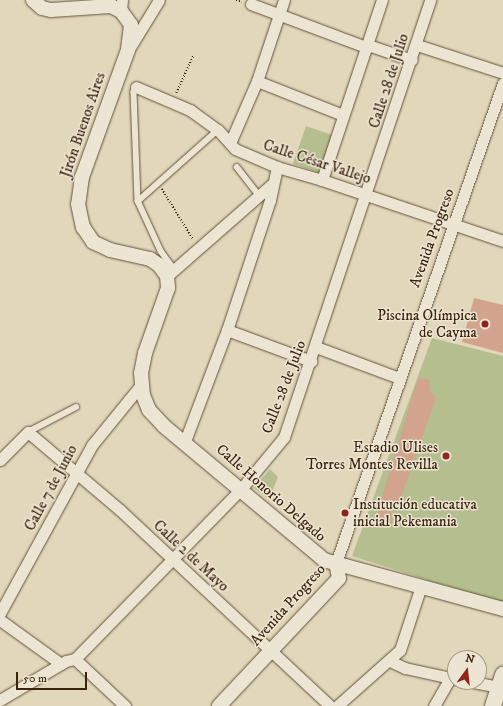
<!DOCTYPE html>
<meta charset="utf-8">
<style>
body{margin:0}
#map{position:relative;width:503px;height:706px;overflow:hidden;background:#e1d7bb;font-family:"IM FELL DW Pica",serif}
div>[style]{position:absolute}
.green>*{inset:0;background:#b4be8e;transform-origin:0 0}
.building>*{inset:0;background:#d2a38d}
.path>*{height:1.5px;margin-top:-0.75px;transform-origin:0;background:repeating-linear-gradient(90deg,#3b240e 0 1px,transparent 0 3px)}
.roads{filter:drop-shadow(0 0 1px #645139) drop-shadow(0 0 1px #645139)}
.service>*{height:5.5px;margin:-2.75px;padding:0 2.75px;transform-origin:2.75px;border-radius:2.75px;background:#ece5d3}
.minor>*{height:11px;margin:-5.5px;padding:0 5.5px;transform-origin:5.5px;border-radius:5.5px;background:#ece5d3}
.tertiary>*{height:14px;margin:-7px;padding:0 7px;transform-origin:7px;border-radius:7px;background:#ece5d3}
.secondary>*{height:16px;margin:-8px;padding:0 8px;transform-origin:8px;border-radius:8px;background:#ece5d3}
.dots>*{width:11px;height:11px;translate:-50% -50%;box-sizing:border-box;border:2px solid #ece5d3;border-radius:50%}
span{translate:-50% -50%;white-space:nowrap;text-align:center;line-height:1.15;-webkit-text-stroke:3px #ece5d3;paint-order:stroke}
.street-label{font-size:15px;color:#3b240e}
.poi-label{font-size:15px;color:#3b240e}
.right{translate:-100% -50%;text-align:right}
.left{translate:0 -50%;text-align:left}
.north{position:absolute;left:447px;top:650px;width:40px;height:40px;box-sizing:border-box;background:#ece5d3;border:1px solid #a59884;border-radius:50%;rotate:15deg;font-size:11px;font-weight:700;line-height:16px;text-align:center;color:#3b240e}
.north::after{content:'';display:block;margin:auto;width:14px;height:18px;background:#8f2418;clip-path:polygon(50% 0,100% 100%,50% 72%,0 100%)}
.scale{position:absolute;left:16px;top:672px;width:71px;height:18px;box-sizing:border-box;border:2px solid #3b240e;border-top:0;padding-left:5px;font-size:12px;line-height:14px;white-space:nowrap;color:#3b240e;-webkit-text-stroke:3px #ece5d3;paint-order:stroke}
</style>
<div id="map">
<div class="green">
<i style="left:306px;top:126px;width:28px;height:40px;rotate:19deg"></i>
<i style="clip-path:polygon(432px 338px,503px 356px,503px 604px,352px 556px)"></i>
<i style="clip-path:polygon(270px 469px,278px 477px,269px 499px,254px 488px)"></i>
</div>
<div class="building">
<i style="clip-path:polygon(474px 298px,503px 305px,503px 353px,462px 342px)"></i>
<i style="clip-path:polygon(418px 378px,430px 380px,429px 390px,436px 398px,399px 503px,390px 504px,392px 524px,382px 527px,378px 510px)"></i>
</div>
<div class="path">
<i style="left:236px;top:0;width:6px;rotate:18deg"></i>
<i style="left:176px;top:93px;width:41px;rotate:-65.3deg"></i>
<i style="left:162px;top:189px;width:59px;rotate:58.2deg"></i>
</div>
<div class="roads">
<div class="service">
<i style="left:136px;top:87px;width:5px;rotate:112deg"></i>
<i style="left:134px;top:92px;width:109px;rotate:87.9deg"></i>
<i style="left:138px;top:201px;width:55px;rotate:65.3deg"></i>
<i style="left:161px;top:251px;width:22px;rotate:54deg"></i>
<i style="left:237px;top:167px;width:36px;rotate:52deg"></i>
<i style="left:138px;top:201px;width:107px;rotate:-41.6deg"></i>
<i style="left:28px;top:432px;width:54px;rotate:-27.5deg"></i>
</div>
<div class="minor">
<i style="left:251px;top:4px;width:123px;rotate:20.5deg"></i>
<i style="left:366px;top:47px;width:5px;rotate:-11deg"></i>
<i style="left:371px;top:46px;width:43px;rotate:18.9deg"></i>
<i style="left:121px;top:11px;width:11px;rotate:-85deg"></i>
<i style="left:417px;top:45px;width:90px;rotate:18deg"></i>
<i style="left:129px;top:49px;width:57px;rotate:-58.5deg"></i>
<i style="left:257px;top:81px;width:92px;rotate:21.6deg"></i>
<i style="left:136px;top:87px;width:59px;rotate:23.1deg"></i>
<i style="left:190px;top:110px;width:34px;rotate:36deg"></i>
<i style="left:218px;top:130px;width:25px;rotate:48deg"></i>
<i style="left:235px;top:149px;width:46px;rotate:23.2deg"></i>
<i style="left:277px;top:167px;width:47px;rotate:16.1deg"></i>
<i style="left:322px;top:180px;width:191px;rotate:18.6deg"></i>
<i style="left:230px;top:143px;width:68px;rotate:-66.5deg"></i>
<i style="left:257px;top:81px;width:85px;rotate:-71.6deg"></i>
<i style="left:322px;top:180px;width:190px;rotate:-71.6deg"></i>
<i style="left:167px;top:276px;width:138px;rotate:-41.2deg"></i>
<i style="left:227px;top:330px;width:90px;rotate:20.3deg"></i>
<i style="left:316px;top:347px;width:89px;rotate:20.5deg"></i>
<i style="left:185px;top:441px;width:119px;rotate:-69.3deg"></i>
<i style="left:227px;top:330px;width:137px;rotate:-71.7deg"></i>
<i style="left:270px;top:200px;width:34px;rotate:-78deg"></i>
<i style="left:0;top:460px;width:40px;rotate:-45deg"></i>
<i style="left:28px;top:432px;width:121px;rotate:40.3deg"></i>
<i style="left:120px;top:510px;width:287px;rotate:43deg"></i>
<i style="left:336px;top:563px;width:508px;rotate:-70.82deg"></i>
<i style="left:0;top:613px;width:192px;rotate:-61.3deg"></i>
<i style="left:92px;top:445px;width:77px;rotate:-50.8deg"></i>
<i style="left:0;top:620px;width:75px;rotate:35.8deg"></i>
<i style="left:75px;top:659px;width:69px;rotate:43.2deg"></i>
<i style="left:390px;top:661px;width:17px;rotate:25deg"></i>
<i style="left:405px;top:668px;width:51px;rotate:12.4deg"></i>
<i style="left:473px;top:682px;width:26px;rotate:11deg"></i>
<i style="left:0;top:700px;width:77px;rotate:-30.6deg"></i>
<i style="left:66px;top:661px;width:9px;rotate:-13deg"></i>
<i style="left:75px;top:659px;width:238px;rotate:-45.7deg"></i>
<i style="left:241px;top:489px;width:67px;rotate:-50.4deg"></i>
<i style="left:284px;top:437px;width:461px;rotate:-71.5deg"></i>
<i style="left:337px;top:706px;width:84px;rotate:-41.6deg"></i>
<i style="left:400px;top:650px;width:67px;rotate:-71.8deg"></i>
<i style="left:434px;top:706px;width:32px;rotate:-60deg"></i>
</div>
<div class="tertiary">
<i style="left:33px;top:0;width:12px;rotate:42deg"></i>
<i style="left:42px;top:8px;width:9px;rotate:13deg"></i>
<i style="left:51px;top:10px;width:60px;rotate:-3.8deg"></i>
<i style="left:111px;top:6px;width:11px;rotate:27deg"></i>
<i style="left:121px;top:11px;width:17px;rotate:54deg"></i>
<i style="left:131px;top:25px;width:25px;rotate:97deg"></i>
<i style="left:128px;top:50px;width:135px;rotate:109.9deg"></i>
<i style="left:82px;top:177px;width:27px;rotate:98deg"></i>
<i style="left:78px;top:204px;width:24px;rotate:78deg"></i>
<i style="left:83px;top:227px;width:18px;rotate:56deg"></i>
<i style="left:93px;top:242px;width:19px;rotate:25deg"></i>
<i style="left:110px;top:250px;width:41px;rotate:12.7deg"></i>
<i style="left:150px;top:259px;width:11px;rotate:34deg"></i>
<i style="left:159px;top:265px;width:14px;rotate:54deg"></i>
<i style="left:167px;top:276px;width:12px;rotate:85deg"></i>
<i style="left:168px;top:288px;width:69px;rotate:109.5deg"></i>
<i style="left:145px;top:353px;width:20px;rotate:101deg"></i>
<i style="left:141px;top:373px;width:22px;rotate:85deg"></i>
<i style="left:143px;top:395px;width:16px;rotate:68deg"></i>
<i style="left:149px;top:410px;width:22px;rotate:47deg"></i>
<i style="left:164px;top:426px;width:209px;rotate:39.9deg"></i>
<i style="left:324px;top:560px;width:186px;rotate:15.3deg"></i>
<i style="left:219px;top:706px;width:175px;rotate:-46.8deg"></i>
<i style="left:339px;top:578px;width:15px;rotate:-101deg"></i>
</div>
<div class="secondary">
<i style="left:493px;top:706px;width:33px;rotate:-72deg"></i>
</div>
</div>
<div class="dots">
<i style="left:485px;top:324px;background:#8f2418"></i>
<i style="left:446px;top:456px;background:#8f2418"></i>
<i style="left:345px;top:513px;background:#8f2418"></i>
</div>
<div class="street-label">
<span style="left:389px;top:81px;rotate:-72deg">Calle 28 de Julio</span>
<span style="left:83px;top:125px;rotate:-71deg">Jirón Buenos Aires</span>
<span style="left:317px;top:162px;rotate:18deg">Calle César Vallejo</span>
<span style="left:432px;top:238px;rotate:-70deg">Avenida Progreso</span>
<span style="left:284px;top:387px;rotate:-69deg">Calle 28 de Julio</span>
<span style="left:51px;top:488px;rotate:-62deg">Calle 7 de Junio</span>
<span style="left:271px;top:493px;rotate:41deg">Calle Honorio Delgado</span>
<span style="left:191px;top:556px;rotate:43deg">Calle 2 de Mayo</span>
<span style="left:288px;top:605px;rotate:-48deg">Avenida Progreso</span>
</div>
<div class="poi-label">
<span class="right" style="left:477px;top:324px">Piscina Olímpica<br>de Cayma</span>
<span class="right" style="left:438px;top:456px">Estadio Ulises<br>Torres Montes Revilla</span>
<span class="left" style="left:353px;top:513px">Institución educativa<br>inicial Pekemania</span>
</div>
<div class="north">N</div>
<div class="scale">50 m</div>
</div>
